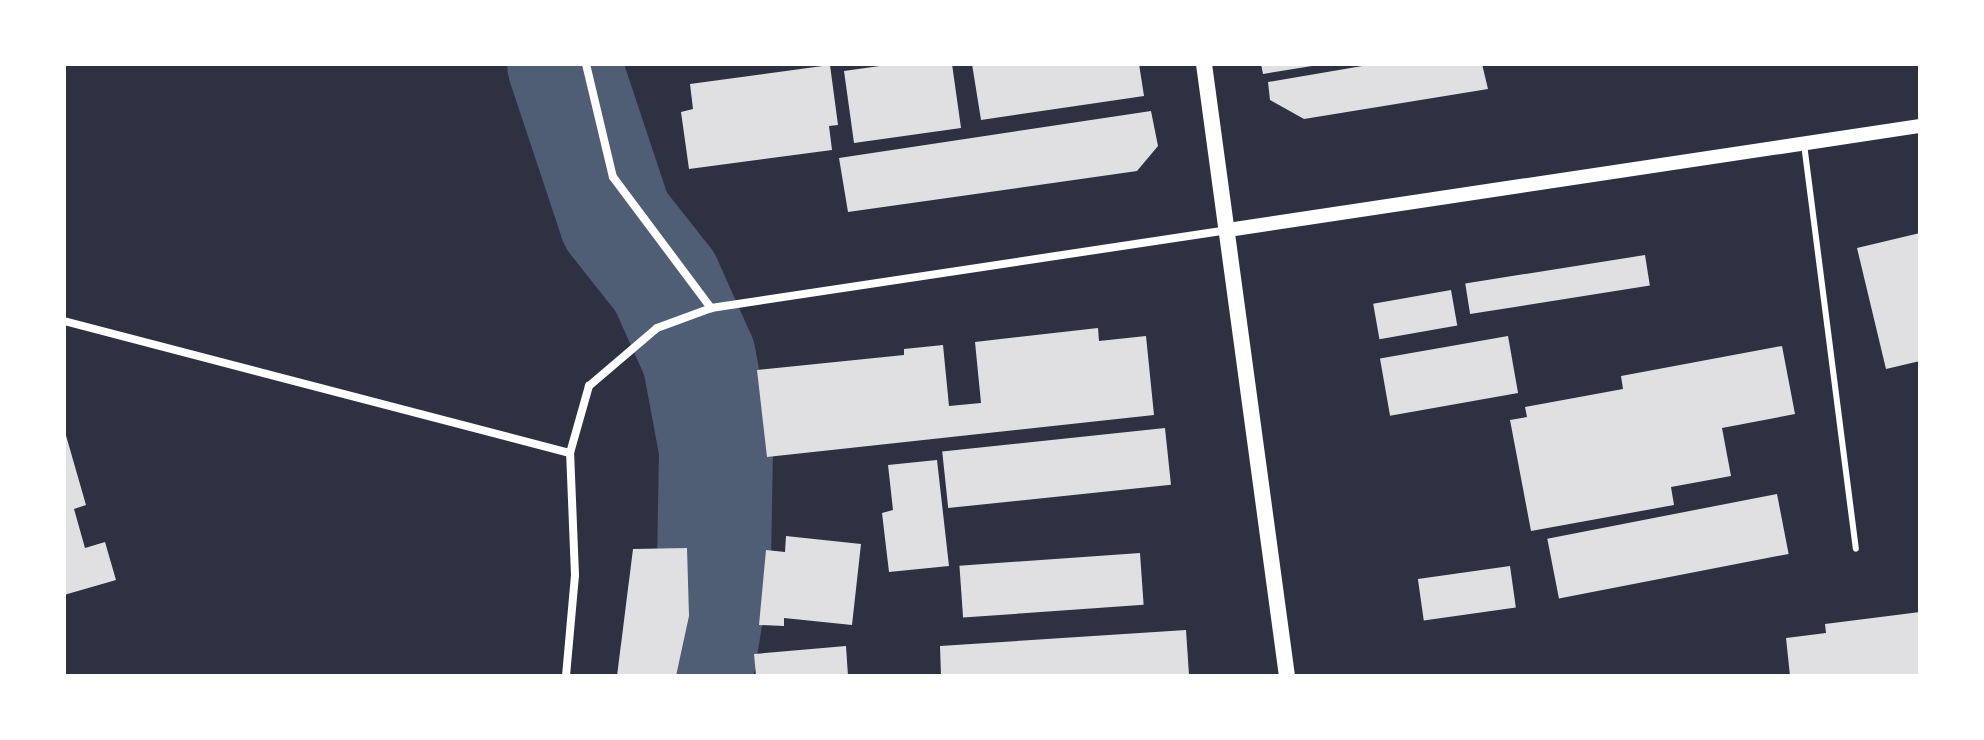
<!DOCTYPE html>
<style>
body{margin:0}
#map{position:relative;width:1984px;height:740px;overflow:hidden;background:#2d3142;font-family:Signika,sans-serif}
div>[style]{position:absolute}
.river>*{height:114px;margin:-57px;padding:0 57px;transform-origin:57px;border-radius:57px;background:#4f5d75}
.building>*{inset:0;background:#e0e0e3;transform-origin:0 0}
.service>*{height:6px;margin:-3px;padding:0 3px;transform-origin:3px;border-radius:3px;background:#fff}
.minor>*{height:8px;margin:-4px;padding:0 4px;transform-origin:4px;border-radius:4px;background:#fff}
.tertiary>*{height:14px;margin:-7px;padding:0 7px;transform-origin:7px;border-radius:7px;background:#fff}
.secondary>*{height:16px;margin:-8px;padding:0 8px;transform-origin:8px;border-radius:8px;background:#fff}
span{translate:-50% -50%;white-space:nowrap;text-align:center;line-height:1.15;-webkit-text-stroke:6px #fff;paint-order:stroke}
.frame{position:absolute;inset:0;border:66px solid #fff;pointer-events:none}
</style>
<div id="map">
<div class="river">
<i style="left:564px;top:64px;width:164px;rotate:71.6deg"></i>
<i style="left:616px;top:220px;width:79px;rotate:51.7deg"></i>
<i style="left:665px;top:282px;width:83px;rotate:65.9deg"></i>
<i style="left:699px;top:358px;width:93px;rotate:79.4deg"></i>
<i style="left:716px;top:449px;width:118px;rotate:91deg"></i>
<i style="left:714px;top:567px;width:110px;rotate:99.4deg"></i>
</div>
<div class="building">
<i style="clip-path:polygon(894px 64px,952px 64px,961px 128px,854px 143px,844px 71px)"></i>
<i style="clip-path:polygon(972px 64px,1139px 64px,1144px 96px,981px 120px)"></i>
<i style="clip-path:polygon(1261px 64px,1312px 64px,1312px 66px,1263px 74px)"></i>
<i style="clip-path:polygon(1374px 64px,1482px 64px,1488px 89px,1304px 119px,1270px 100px,1268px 82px)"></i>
<i style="clip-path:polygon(830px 65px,838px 125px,829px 126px,832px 150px,689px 169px,681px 112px,693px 109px,690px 84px)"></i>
<i style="clip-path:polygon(1151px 111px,1158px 146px,1137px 171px,848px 212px,839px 158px)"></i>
<i style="clip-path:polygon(1920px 233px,1920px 361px,1886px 369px,1857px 248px)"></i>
<i style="left:1645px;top:255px;width:31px;height:182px;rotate:81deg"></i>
<i style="left:1451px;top:290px;width:36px;height:79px;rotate:80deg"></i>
<i style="clip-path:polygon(1098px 328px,1099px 341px,1146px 336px,1154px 415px,767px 457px,757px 370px,904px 355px,904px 349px,943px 345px,949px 406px,981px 403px,975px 342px)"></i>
<i style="left:1508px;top:336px;width:58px;height:130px;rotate:80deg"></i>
<i style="clip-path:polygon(1782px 346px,1795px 414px,1722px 428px,1731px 476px,1671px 487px,1674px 505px,1531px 531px,1510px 420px,1527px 417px,1525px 407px,1623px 389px,1621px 376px)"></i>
<i style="left:1165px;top:428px;width:57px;height:224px;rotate:84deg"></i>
<i style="clip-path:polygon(65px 432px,86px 505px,74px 509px,85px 548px,105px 542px,116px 580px,64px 595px)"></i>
<i style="clip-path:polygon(937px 460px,949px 566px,889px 572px,882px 513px,893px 510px,888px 465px)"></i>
<i style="left:1777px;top:494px;width:61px;height:234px;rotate:79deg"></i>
<i style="clip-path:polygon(786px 536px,861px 544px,852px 625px,784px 618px,784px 626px,759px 625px,766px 550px,785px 552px)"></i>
<i style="clip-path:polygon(687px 548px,689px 616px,676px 676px,617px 676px,633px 549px)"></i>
<i style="left:1140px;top:553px;width:52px;height:181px;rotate:86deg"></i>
<i style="left:1510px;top:566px;width:42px;height:93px;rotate:82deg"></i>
<i style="clip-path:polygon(1920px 612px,1920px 676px,1790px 676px,1786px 638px,1826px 633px,1825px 624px)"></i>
<i style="clip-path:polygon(1186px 630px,1189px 675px,941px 676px,940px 646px)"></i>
<i style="clip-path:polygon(846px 646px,848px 676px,756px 676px,754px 654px)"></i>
</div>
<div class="service">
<i style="left:1804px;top:144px;width:408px;rotate:82.7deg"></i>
</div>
<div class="minor">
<i style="left:586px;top:64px;width:116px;rotate:76.6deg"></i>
<i style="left:613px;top:177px;width:164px;rotate:53.2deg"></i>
<i style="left:64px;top:321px;width:523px;rotate:14.62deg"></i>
<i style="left:566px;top:676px;width:101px;rotate:-84.9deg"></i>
<i style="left:575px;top:575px;width:122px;rotate:-92.3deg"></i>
<i style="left:570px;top:453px;width:70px;rotate:-74.2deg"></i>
<i style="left:589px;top:386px;width:89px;rotate:-40.5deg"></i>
<i style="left:657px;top:328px;width:58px;rotate:-20.3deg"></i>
<i style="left:711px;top:308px;width:523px;rotate:-8.58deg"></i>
</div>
<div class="tertiary">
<i style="left:1228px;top:230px;width:700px;rotate:-8.55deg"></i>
</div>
<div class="secondary">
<i style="left:1204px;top:64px;width:618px;rotate:82.28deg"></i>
</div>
<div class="frame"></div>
</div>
